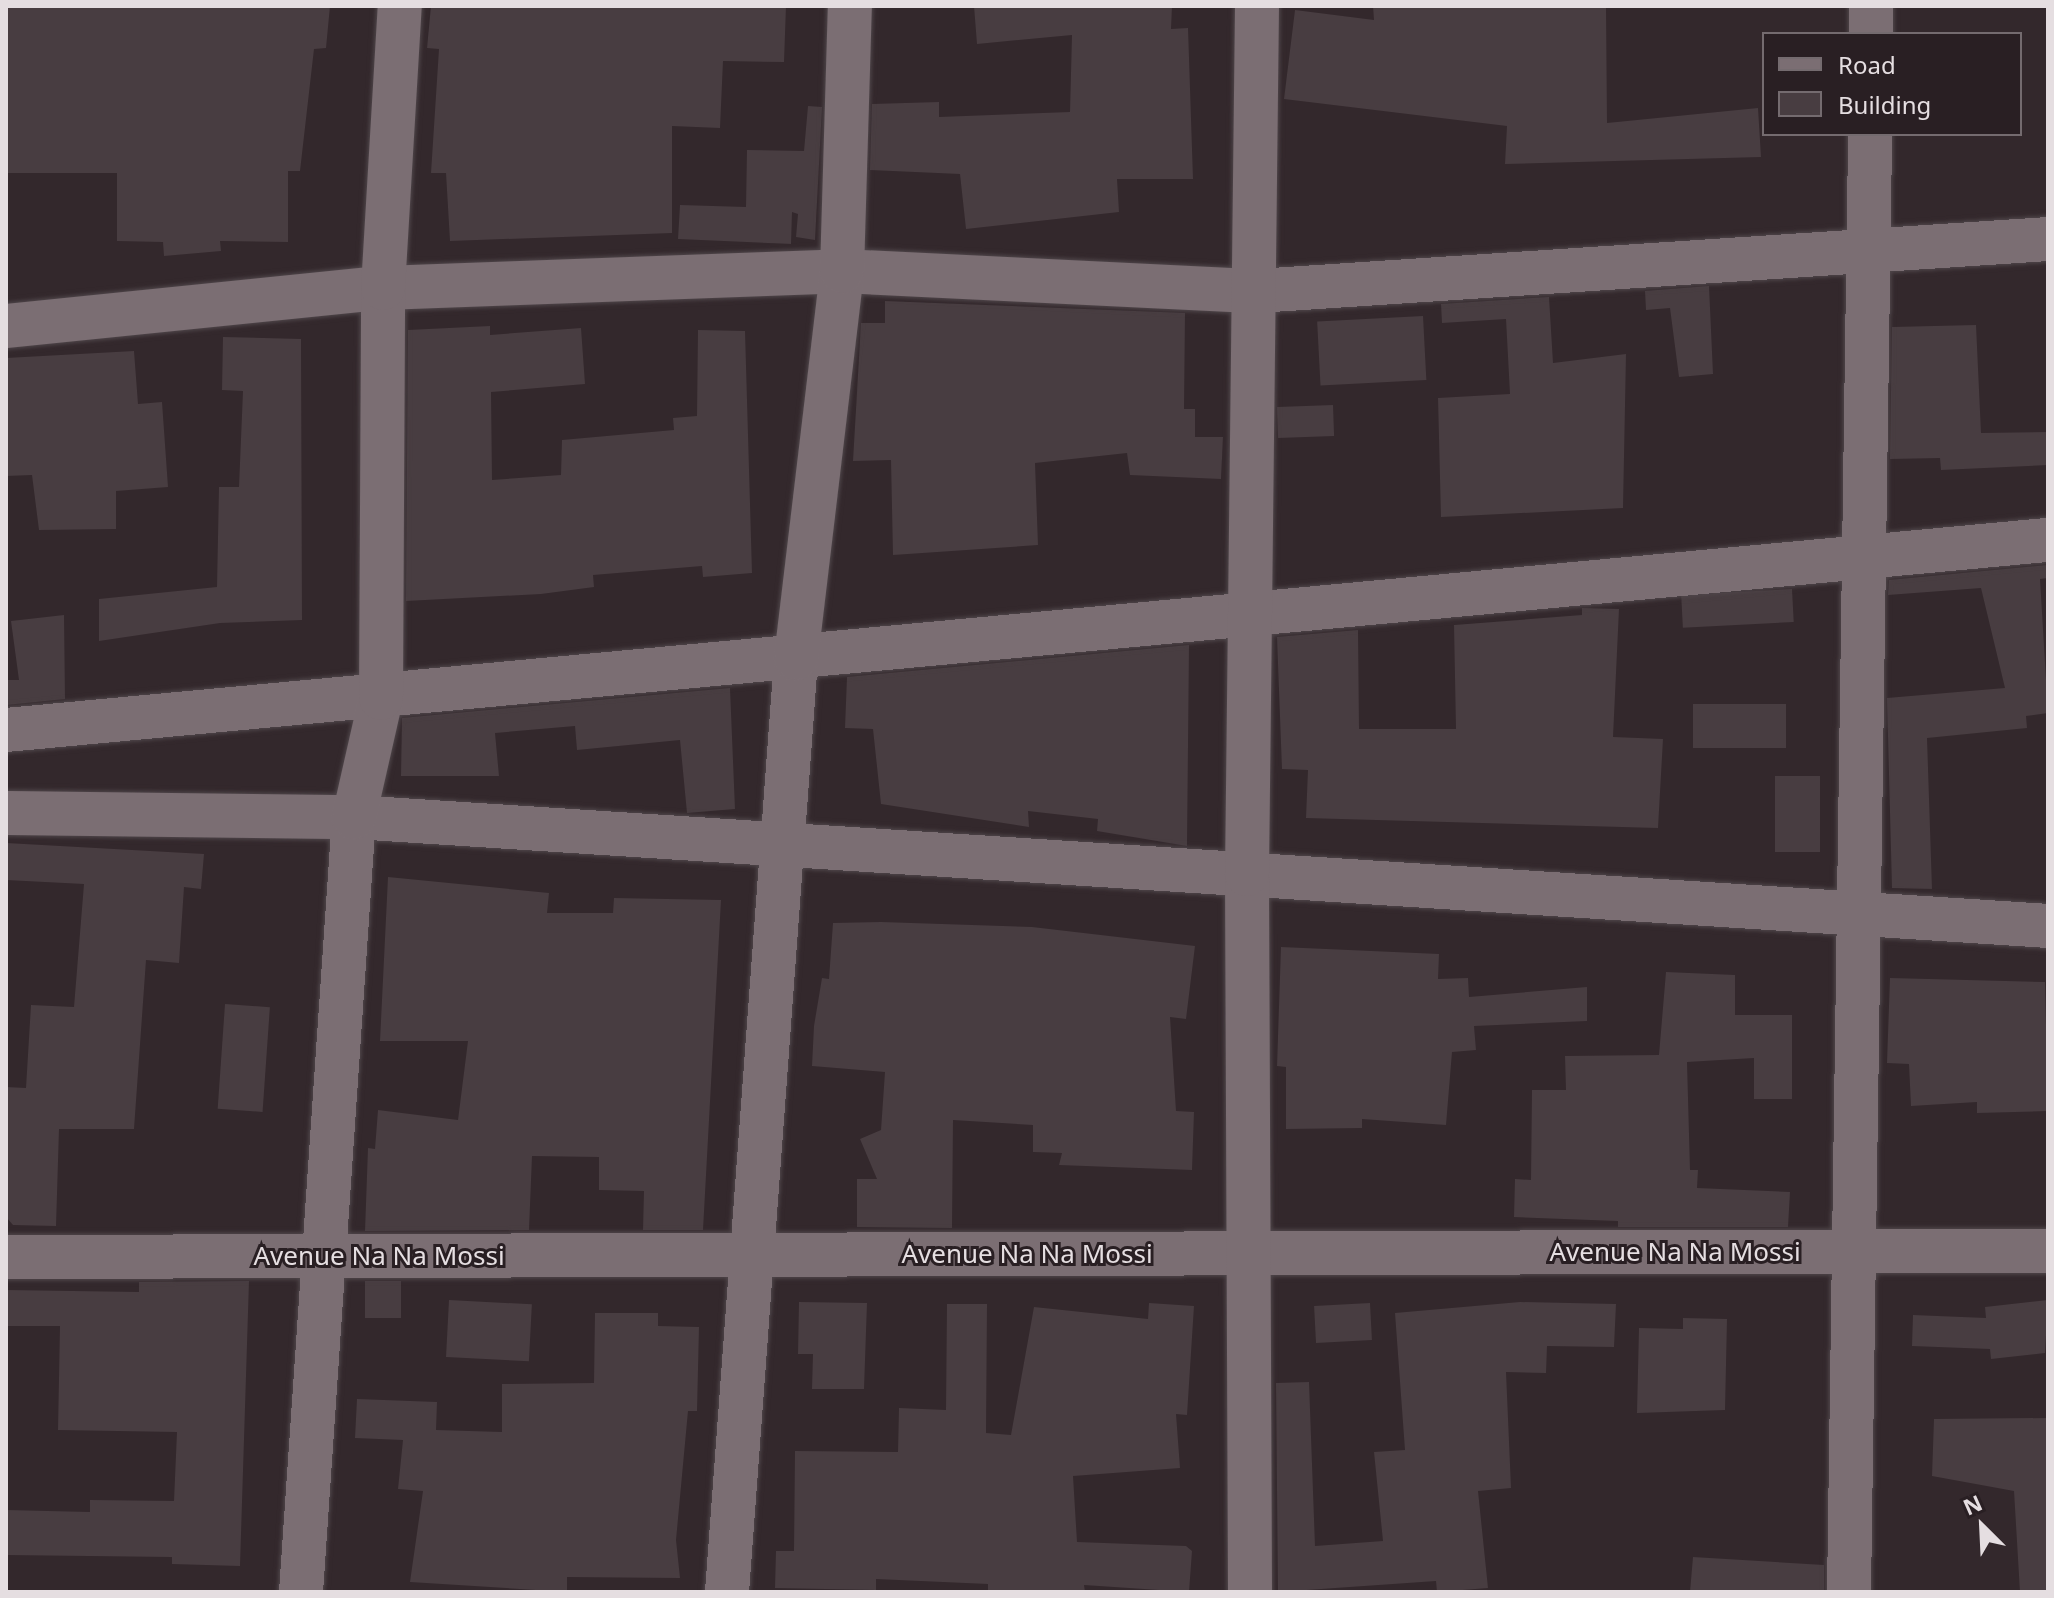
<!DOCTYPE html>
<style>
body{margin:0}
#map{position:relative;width:2054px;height:1598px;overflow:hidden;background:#33282c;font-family:"Noto Sans",sans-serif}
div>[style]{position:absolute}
.building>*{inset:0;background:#483d41;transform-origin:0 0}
.roads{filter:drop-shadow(0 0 2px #4f464a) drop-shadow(0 0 2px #4f464a)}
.minor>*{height:44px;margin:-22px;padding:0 22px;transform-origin:22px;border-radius:22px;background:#7b6e73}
span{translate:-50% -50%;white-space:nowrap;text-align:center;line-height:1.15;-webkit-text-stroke:6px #291f23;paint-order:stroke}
.street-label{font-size:26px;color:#e5dee1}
.frame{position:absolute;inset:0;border:8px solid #e5dee1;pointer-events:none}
.legend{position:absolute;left:1762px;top:32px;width:260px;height:104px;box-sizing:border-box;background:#291f23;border:2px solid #746b6f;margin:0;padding:10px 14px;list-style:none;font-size:24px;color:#e5dee1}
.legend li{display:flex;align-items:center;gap:16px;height:40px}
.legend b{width:40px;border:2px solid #746b6f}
.north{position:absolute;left:1942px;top:1486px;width:80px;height:80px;-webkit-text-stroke:6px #291f23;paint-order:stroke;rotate:336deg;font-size:22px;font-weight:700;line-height:32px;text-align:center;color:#e5dee1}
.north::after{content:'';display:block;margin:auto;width:28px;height:36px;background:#e5dee1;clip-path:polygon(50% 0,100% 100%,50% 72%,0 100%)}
</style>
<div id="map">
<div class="building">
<i style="clip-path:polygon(6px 6px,330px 6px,326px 48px,314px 49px,300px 171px,288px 171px,288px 242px,220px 241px,221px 251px,164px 256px,163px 242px,117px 241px,117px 173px,6px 173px)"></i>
<i style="clip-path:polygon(431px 6px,786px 6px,784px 62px,723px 61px,720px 128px,672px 126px,672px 233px,450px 241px,446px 173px,431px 173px,439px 49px,427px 48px)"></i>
<i style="clip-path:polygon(974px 6px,1172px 6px,1171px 29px,1188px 28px,1193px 179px,1117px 179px,1119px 212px,966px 229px,960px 174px,870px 170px,872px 104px,939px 102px,939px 117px,1070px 112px,1072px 35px,977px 44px)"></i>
<i style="clip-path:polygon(1373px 6px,1606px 6px,1607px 123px,1758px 108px,1761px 157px,1505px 164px,1507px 126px,1284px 99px,1295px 10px,1374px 20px)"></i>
<i style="clip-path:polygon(808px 106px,822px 107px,815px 240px,796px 237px,798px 214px,792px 212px,791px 244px,678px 239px,680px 205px,746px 207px,747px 150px,804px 151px)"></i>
<i style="clip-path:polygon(1709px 286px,1713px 374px,1679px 377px,1670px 308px,1646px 310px,1645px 291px)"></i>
<i style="clip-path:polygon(1549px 297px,1553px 363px,1626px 354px,1623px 508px,1441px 517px,1438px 398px,1510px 394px,1506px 319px,1442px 323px,1441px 304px)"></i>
<i style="clip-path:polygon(885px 301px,1185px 313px,1184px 409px,1195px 409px,1195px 437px,1223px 437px,1221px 479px,1130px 475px,1127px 453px,1035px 463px,1038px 545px,893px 555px,891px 460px,853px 461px,861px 323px,885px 323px)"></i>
<i style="left:1423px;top:316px;width:64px;height:106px;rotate:87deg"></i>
<i style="clip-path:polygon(1976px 325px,1981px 433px,2048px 432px,2048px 465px,1941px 470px,1940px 458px,1890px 459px,1892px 327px)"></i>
<i style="clip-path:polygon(490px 326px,490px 335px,581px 328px,585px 384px,491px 392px,492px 480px,561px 475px,562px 440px,674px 430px,673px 418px,697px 416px,698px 330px,745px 331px,752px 573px,703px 577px,702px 566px,593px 575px,594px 587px,541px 594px,406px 601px,408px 330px)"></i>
<i style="clip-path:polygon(223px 337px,301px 339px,302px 620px,220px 623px,99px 641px,99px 599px,217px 587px,219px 487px,239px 487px,243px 391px,222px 390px)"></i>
<i style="clip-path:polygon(134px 351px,138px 404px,162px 402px,168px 487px,116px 491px,116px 529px,39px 530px,32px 475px,6px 476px,6px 358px)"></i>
<i style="left:1333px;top:405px;width:31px;height:56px;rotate:88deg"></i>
<i style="clip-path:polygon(2048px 565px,2048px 578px,2040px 579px,2048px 713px,2026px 716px,2027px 728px,1927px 738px,1932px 889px,1892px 888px,1887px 698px,2005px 688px,1981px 588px,1888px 595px,1889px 580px)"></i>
<i style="left:1792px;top:589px;width:33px;height:111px;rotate:87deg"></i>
<i style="clip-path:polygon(1582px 608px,1619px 609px,1613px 737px,1663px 739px,1658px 828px,1306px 818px,1308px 770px,1282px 769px,1277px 637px,1358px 630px,1359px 729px,1456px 729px,1454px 625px,1582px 615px)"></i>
<i style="clip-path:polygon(64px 615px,65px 699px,6px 705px,6px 680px,19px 680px,11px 621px)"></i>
<i style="clip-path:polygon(1189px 645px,1187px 846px,1097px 831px,1098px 819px,1028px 811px,1029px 827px,881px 804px,873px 729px,845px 728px,847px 677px)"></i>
<i style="clip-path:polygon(730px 688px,735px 809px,687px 813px,680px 740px,577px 750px,575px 726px,495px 733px,499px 776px,401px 776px,402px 718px)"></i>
<i style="left:1786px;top:704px;width:44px;height:93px;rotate:90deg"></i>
<i style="left:1775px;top:776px;width:45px;height:76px"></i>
<i style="clip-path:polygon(6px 843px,204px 854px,201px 889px,184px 887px,179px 963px,146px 960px,134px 1129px,59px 1129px,56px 1226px,13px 1225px,6px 1217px,6px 1087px,26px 1088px,31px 1005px,74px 1007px,84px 884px,6px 880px)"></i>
<i style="clip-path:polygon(388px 877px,549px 893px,547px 913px,613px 913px,614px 898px,721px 900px,703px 1230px,643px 1230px,644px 1191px,599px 1190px,599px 1157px,532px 1156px,529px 1230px,365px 1231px,368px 1148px,375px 1149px,378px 1110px,458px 1120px,468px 1041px,380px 1041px)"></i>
<i style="clip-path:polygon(881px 922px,1032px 927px,1195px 946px,1186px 1019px,1170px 1017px,1176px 1111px,1194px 1112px,1192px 1170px,1059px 1165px,1062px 1153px,1033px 1152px,1033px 1125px,953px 1120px,952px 1228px,857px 1227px,857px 1179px,877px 1179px,860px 1139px,881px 1130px,885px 1072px,812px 1066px,814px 1026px,822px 978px,829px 979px,833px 923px)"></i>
<i style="clip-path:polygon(1281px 947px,1439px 954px,1438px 979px,1468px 978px,1469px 997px,1587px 987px,1587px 1021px,1474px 1026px,1476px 1050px,1452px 1052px,1446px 1125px,1362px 1119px,1362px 1128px,1286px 1129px,1286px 1067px,1277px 1066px)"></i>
<i style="clip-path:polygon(1666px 972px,1735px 975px,1735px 1015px,1792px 1015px,1792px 1099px,1754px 1099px,1754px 1058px,1687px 1062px,1690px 1170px,1698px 1170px,1697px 1188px,1790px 1192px,1788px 1227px,1618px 1227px,1618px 1221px,1514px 1217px,1515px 1179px,1531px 1180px,1532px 1090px,1566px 1090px,1565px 1056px,1659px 1055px)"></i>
<i style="clip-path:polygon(1890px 978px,2045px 982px,2048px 1111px,1977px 1113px,1977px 1102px,1911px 1106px,1909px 1064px,1887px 1063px)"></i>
<i style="left:225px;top:1004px;width:45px;height:105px;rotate:4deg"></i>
<i style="clip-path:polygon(249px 1281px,240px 1566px,172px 1564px,172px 1557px,6px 1555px,6px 1510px,90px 1512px,90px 1500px,174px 1501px,177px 1432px,58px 1430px,60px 1326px,6px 1326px,6px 1290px,139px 1292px,139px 1282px)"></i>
<i style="left:365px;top:1281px;width:36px;height:37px"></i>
<i style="left:449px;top:1300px;width:83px;height:57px;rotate:3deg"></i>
<i style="clip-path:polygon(2048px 1300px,2045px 1353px,1991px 1359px,1990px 1349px,1912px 1346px,1913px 1315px,1986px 1318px,1985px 1307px)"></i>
<i style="clip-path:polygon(799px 1302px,867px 1303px,864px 1389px,812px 1389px,813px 1354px,798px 1354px)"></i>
<i style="clip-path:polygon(1520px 1302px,1616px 1304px,1614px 1347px,1547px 1346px,1546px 1373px,1506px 1372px,1511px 1488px,1478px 1491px,1488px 1588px,1437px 1592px,1436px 1581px,1278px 1592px,1276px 1383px,1309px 1382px,1315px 1546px,1383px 1541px,1374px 1452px,1405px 1450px,1395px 1313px)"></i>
<i style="clip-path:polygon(1149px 1303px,1194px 1306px,1187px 1415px,1176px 1414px,1180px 1468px,1073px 1476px,1077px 1542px,1186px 1546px,1192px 1551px,1189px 1592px,1084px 1585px,1085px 1592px,1006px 1592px,988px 1591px,988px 1584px,876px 1579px,876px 1590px,775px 1588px,776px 1551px,794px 1551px,795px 1451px,898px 1452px,899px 1408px,946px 1410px,947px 1304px,987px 1304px,986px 1433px,1011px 1435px,1034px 1307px,1148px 1319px)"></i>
<i style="left:1370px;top:1303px;width:37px;height:56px;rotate:87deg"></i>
<i style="clip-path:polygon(595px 1313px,658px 1313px,658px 1326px,699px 1327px,697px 1411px,688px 1411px,676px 1540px,680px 1578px,567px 1577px,567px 1592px,410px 1582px,423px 1491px,398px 1489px,403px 1440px,355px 1438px,357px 1399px,437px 1402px,436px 1430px,502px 1432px,502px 1384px,594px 1383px)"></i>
<i style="clip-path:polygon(1683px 1318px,1727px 1319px,1725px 1410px,1637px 1413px,1639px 1328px,1683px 1329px)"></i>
<i style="clip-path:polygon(2048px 1418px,2048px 1592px,2020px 1592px,2014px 1491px,1932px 1476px,1934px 1419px)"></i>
<i style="clip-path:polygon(1693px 1557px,1824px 1565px,1824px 1592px,1690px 1592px)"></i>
</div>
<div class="roads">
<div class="minor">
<i style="left:1871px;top:34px;width:28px;rotate:-90deg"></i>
<i style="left:6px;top:326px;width:379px;rotate:-5.8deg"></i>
<i style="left:383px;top:288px;width:459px;rotate:-2.1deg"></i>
<i style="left:842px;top:271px;width:415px;rotate:2.8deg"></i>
<i style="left:1257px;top:291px;width:793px;rotate:-3.76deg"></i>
<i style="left:6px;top:730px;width:2051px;rotate:-5.32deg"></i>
<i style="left:6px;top:813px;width:348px;rotate:0.7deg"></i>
<i style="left:354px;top:817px;width:1698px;rotate:3.68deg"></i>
<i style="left:6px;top:1257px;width:2042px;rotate:-0.17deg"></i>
<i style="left:301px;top:1592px;width:777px;rotate:-86.09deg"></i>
<i style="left:354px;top:817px;width:122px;rotate:-77.2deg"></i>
<i style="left:381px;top:698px;width:410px;rotate:-89.7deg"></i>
<i style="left:383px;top:288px;width:283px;rotate:-86.6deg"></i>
<i style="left:727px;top:1592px;width:937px;rotate:-85.77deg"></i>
<i style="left:796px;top:658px;width:390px;rotate:-83.2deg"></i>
<i style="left:842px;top:271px;width:265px;rotate:-88.3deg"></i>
<i style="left:1250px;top:1592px;width:718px;rotate:-90.24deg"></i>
<i style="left:1247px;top:874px;width:868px;rotate:-89.34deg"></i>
<i style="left:1849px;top:1592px;width:1458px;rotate:-89.17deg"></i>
</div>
</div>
<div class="street-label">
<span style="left:1675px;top:1252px">Avenue Na Na Mossi</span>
<span style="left:1027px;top:1254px">Avenue Na Na Mossi</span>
<span style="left:379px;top:1256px">Avenue Na Na Mossi</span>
</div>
<div class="frame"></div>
<ul class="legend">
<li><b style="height:10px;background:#7b6e73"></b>Road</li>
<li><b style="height:22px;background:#483d41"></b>Building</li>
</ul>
<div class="north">N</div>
</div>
